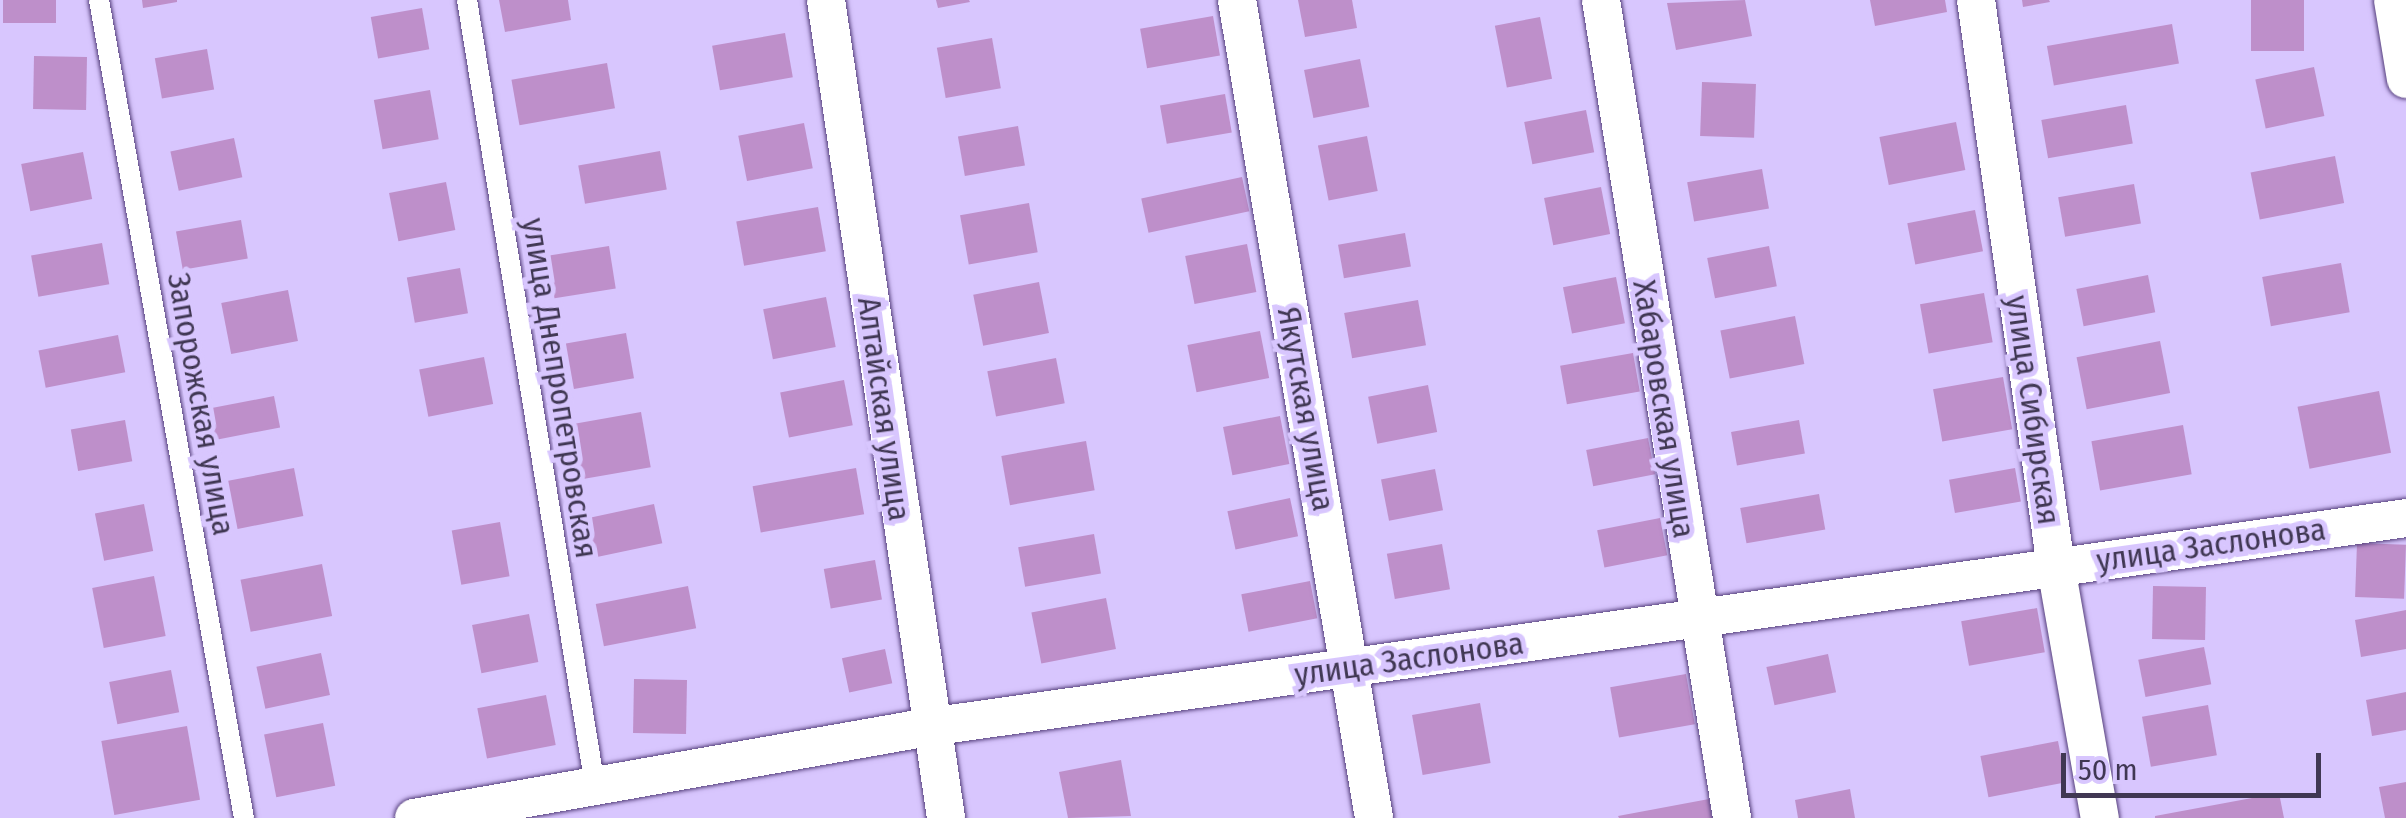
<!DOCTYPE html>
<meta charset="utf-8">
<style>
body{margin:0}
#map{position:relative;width:2406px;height:818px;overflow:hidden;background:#d8c6fe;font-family:"Fira Sans Condensed",sans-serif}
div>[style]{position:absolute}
.building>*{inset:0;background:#be8fca;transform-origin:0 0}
.roads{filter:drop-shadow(0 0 2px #553f7c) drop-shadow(0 0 2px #553f7c)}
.service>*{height:20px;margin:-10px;padding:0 10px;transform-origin:10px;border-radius:10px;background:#fff}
.minor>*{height:38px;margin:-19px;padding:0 19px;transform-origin:19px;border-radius:19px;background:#fff}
span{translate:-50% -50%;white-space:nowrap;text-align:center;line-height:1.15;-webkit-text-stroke:10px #d8c6fe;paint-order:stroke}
.street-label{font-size:32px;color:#403753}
.scale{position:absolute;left:2061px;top:753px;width:260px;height:45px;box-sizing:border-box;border:5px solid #403753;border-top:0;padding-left:12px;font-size:30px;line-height:35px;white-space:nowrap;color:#403753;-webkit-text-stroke:8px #d8c6fe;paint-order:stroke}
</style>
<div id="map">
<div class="building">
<i style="left:3px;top:0;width:53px;height:23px"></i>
<i style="clip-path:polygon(142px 0,177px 0,177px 2px,143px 8px)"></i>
<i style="clip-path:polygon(499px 0,568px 0,571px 20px,505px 32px)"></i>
<i style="clip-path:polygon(936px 0,969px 0,970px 2px,938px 8px)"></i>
<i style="clip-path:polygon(1298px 0,1352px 0,1357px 28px,1305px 37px)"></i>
<i style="clip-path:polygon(1745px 0,1752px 36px,1676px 50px,1667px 3px)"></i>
<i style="clip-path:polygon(1870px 0,1945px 0,1947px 12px,1875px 26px)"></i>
<i style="clip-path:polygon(2022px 0,2049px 0,2050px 2px,2023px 7px)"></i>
<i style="left:2251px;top:0;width:53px;height:51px"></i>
<i style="left:422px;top:8px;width:42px;height:52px;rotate:80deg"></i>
<i style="left:1213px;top:16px;width:40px;height:74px;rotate:80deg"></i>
<i style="left:1540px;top:17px;width:63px;height:46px;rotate:79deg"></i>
<i style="left:2172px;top:24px;width:40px;height:127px;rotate:80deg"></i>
<i style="left:785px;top:33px;width:45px;height:74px;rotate:80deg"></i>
<i style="left:992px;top:38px;width:51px;height:56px;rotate:80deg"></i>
<i style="left:207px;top:49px;width:41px;height:53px;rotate:80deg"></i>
<i style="left:34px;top:56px;width:53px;height:53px;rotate:1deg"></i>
<i style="left:1360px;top:59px;width:49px;height:57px;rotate:79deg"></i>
<i style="left:607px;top:63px;width:46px;height:97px;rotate:80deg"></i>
<i style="left:2314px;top:67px;width:50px;height:60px;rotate:78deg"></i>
<i style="left:1702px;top:82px;width:54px;height:54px;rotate:2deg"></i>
<i style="left:430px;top:90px;width:50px;height:57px;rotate:80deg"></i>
<i style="left:1225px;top:94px;width:39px;height:66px;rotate:80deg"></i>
<i style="left:2126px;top:105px;width:39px;height:86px;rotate:80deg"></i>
<i style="left:1586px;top:110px;width:43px;height:63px;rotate:79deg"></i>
<i style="left:1956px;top:122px;width:49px;height:78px;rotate:79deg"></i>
<i style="left:804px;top:123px;width:46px;height:67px;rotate:79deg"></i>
<i style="left:1018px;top:126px;width:40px;height:61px;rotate:80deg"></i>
<i style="left:1367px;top:136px;width:56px;height:50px;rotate:79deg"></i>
<i style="left:234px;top:138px;width:40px;height:65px;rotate:78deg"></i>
<i style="left:660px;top:151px;width:39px;height:83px;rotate:80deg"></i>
<i style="left:83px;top:152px;width:48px;height:63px;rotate:79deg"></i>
<i style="left:2335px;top:156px;width:48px;height:86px;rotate:79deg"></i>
<i style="left:1762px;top:169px;width:40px;height:76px;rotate:80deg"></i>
<i style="left:1242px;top:177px;width:35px;height:103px;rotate:78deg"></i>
<i style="left:446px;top:182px;width:49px;height:58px;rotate:79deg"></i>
<i style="left:2134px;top:184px;width:40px;height:77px;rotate:80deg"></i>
<i style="left:1601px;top:187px;width:48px;height:58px;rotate:79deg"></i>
<i style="left:1029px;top:203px;width:50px;height:70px;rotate:80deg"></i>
<i style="left:818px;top:207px;width:45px;height:83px;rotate:80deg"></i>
<i style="left:1975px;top:210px;width:42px;height:69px;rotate:79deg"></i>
<i style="left:241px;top:220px;width:39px;height:66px;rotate:80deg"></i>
<i style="left:1405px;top:233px;width:34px;height:68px;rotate:80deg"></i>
<i style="left:102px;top:243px;width:42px;height:72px;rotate:80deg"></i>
<i style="left:1247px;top:244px;width:49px;height:63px;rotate:79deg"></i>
<i style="left:609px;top:246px;width:43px;height:62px;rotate:81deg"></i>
<i style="left:1769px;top:246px;width:41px;height:63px;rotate:79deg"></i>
<i style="left:2341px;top:263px;width:50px;height:80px;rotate:80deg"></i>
<i style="left:460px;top:268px;width:46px;height:54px;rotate:80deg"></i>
<i style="left:2148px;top:275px;width:38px;height:73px;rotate:79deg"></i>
<i style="left:1616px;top:277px;width:47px;height:54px;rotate:79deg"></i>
<i style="left:1039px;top:282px;width:52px;height:67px;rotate:79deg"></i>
<i style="left:288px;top:290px;width:52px;height:68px;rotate:79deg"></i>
<i style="left:1984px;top:293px;width:50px;height:65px;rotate:80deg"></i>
<i style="left:826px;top:297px;width:51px;height:64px;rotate:79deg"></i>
<i style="left:1418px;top:300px;width:46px;height:75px;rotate:80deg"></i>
<i style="left:1795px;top:316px;width:49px;height:76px;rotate:79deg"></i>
<i style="left:1260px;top:331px;width:48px;height:74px;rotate:79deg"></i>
<i style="left:626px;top:333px;width:46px;height:61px;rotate:80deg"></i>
<i style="left:118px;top:335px;width:38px;height:81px;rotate:79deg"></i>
<i style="left:2160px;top:341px;width:53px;height:85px;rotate:79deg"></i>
<i style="left:1633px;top:353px;width:39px;height:74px;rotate:80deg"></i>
<i style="left:484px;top:357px;width:48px;height:66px;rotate:79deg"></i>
<i style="left:1056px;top:358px;width:46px;height:70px;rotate:79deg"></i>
<i style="left:2003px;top:377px;width:53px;height:71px;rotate:80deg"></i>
<i style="left:844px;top:380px;width:46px;height:65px;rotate:79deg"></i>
<i style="left:1428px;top:385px;width:48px;height:61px;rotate:79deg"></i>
<i style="left:2379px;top:391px;width:63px;height:83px;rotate:79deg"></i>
<i style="left:274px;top:396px;width:32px;height:74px;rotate:79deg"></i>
<i style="left:641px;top:412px;width:56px;height:76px;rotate:80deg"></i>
<i style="left:1280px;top:416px;width:49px;height:58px;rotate:79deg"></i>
<i style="left:125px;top:420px;width:42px;height:55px;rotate:80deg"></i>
<i style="left:1799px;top:420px;width:34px;height:69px;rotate:80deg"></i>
<i style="left:2183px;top:425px;width:50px;height:93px;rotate:80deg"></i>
<i style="left:1648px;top:438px;width:37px;height:63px;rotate:79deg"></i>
<i style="left:1086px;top:441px;width:50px;height:86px;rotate:80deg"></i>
<i style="left:294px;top:468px;width:49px;height:67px;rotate:79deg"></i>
<i style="left:856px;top:468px;width:47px;height:105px;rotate:80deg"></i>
<i style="left:2015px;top:468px;width:34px;height:67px;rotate:80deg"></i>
<i style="left:1435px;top:469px;width:42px;height:55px;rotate:79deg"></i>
<i style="left:1819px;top:494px;width:36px;height:80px;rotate:80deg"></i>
<i style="left:1290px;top:498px;width:39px;height:64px;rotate:78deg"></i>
<i style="left:144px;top:504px;width:48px;height:50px;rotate:79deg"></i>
<i style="left:654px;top:504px;width:40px;height:68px;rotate:78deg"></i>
<i style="left:1660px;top:518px;width:38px;height:64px;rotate:79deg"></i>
<i style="left:500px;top:522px;width:55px;height:49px;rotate:80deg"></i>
<i style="left:1094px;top:534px;width:40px;height:77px;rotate:80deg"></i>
<i style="left:2357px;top:543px;width:49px;height:54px;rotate:2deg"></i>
<i style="left:1442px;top:544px;width:46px;height:56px;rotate:80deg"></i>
<i style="left:875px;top:560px;width:40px;height:52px;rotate:80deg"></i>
<i style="left:322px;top:564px;width:53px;height:83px;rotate:79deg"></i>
<i style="left:154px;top:576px;width:61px;height:63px;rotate:79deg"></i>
<i style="left:1310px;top:581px;width:38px;height:70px;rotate:79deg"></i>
<i style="left:688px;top:586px;width:43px;height:94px;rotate:79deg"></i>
<i style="left:2153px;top:586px;width:53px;height:53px;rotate:1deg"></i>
<i style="left:1106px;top:598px;width:52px;height:76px;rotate:79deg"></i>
<i style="left:2037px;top:608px;width:45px;height:77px;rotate:80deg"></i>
<i style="clip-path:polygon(2406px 610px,2406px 649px,2361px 657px,2355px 620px)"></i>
<i style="left:529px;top:614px;width:49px;height:58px;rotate:79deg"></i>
<i style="left:2204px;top:647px;width:38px;height:67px;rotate:79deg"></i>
<i style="left:885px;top:649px;width:35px;height:44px;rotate:78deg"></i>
<i style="left:321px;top:653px;width:43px;height:66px;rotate:78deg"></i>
<i style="left:1828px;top:654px;width:39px;height:63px;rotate:78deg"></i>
<i style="left:171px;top:670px;width:43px;height:63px;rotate:79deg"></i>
<i style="left:1686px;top:674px;width:51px;height:77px;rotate:80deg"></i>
<i style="left:634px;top:679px;width:53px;height:54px;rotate:1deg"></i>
<i style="clip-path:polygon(2406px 692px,2406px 730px,2372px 736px,2366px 700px)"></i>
<i style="left:546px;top:695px;width:51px;height:70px;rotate:79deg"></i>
<i style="left:1480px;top:703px;width:61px;height:69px;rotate:80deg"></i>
<i style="left:2208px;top:705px;width:51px;height:67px;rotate:80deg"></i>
<i style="left:323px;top:723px;width:64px;height:60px;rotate:79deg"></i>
<i style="left:187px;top:726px;width:75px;height:87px;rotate:80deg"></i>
<i style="left:2058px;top:741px;width:42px;height:79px;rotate:79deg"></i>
<i style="clip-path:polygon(1121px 760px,1131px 816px,1068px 818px,1059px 772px)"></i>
<i style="clip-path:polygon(2406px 782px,2406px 818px,2385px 818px,2379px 787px)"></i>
<i style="clip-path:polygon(1850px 789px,1855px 818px,1798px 818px,1795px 800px)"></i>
<i style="clip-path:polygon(2279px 793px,2284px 818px,2155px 818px,2155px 816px)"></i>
<i style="clip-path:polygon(1709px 799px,1712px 818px,1619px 818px,1618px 816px)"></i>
</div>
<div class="roads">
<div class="service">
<i style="left:99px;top:0;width:831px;rotate:79.95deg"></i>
<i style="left:467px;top:0;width:796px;rotate:80.75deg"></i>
</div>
<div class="minor">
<i style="left:826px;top:0;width:827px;rotate:81.65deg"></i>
<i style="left:1237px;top:0;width:829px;rotate:80.49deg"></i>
<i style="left:1601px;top:0;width:828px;rotate:80.9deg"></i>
<i style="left:1976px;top:0;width:573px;rotate:81.97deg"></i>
<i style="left:2056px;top:567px;width:255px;rotate:80.1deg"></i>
<i style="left:2393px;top:0;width:80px;rotate:80.7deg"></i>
<i style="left:414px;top:818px;width:523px;rotate:-10.02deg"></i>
<i style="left:929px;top:727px;width:1492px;rotate:-8.05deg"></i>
</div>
</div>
<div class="street-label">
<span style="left:560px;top:388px;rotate:81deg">улица Днепропетровская</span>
<span style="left:201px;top:404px;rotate:80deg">Запорожская улица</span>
<span style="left:884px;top:409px;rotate:82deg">Алтайская улица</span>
<span style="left:1306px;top:409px;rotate:80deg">Якутская улица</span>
<span style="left:1664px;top:409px;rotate:81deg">Хабаровская улица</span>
<span style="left:2033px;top:410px;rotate:82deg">улица Сибирская</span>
<span style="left:2211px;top:545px;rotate:-8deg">улица Заслонова</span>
<span style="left:1409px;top:659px;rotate:-8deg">улица Заслонова</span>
</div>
<div class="scale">50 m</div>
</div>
